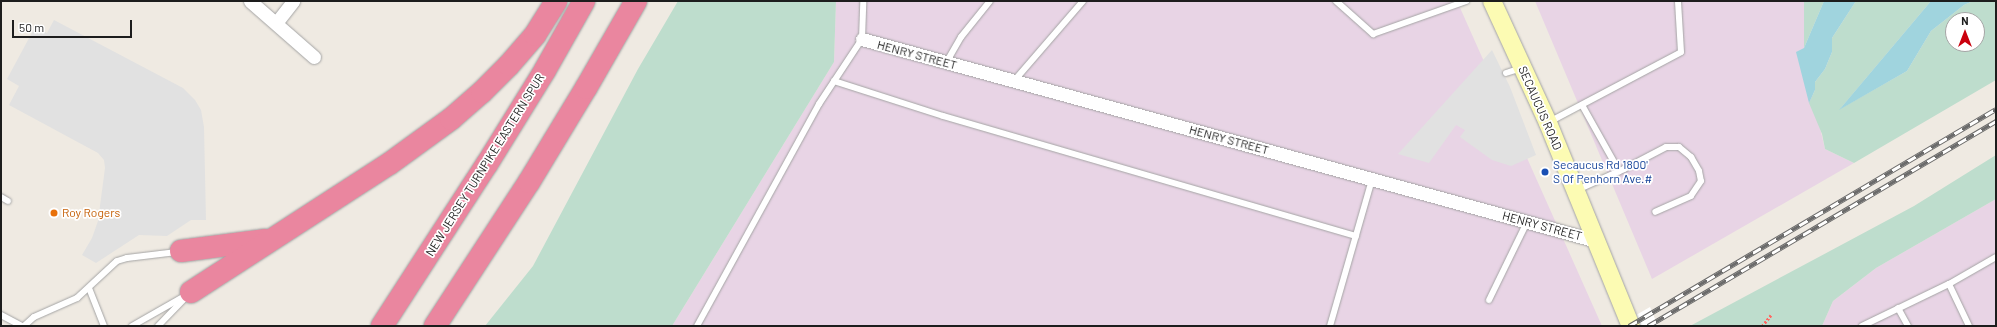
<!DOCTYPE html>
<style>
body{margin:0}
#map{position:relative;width:1997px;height:327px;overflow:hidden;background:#efeae2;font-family:Barlow,sans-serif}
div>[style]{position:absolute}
.industrial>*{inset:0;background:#e8d4e5}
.wetland>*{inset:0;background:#beddcd}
.parking>*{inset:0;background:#e1e1e1}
.water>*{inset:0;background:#a0d4de}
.pier>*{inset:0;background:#fff}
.path>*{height:2.5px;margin-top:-1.25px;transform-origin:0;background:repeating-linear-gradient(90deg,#ff6963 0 2px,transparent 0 4px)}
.roads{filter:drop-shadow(0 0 1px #a4a4a4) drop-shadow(0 0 1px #a4a4a4)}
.lane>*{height:6px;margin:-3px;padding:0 3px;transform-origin:3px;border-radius:3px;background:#fff}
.street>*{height:13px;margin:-6.5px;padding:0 6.5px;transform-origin:6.5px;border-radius:6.5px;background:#fff}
.secondary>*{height:18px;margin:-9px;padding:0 9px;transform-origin:9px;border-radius:9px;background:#fcfbb3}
.highway>*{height:22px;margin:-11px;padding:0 11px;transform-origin:11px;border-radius:11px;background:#ea869f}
.rail>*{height:4.5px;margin-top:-2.25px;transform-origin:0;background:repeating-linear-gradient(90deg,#fff 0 9px,#6b6b6b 0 18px);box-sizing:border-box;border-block:1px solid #6b6b6b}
.dots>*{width:11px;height:11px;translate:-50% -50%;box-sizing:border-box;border:2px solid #fff;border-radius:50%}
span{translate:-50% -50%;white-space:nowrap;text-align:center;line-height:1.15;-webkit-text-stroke:3.5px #fff;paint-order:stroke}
.street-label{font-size:12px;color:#1d1d1d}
.transit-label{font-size:12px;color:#164399}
.left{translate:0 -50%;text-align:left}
.food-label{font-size:12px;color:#c56008}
.frame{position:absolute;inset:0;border:2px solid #1d1d1d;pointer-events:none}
.north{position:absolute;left:1945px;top:12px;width:40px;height:40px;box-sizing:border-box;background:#fff;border:1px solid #a5a5a5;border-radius:50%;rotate:0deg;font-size:11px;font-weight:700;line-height:16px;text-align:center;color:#1d1d1d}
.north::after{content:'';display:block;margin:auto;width:14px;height:18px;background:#ca000d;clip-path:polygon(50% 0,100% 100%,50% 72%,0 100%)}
.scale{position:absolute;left:12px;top:20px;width:120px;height:18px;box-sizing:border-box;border:2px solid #1d1d1d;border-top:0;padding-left:5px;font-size:12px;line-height:14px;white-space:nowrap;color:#1d1d1d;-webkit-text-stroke:3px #fff;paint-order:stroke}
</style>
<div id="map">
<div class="industrial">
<i style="clip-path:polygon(836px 1px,1457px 1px,1602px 326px,672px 326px,834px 62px)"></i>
<i style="clip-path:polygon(1535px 1px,1804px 1px,1804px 59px,1825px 149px,1854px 163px,1652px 279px)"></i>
<i style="clip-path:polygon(1996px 199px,1996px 326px,1822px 326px,1833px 301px,1876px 268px)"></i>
</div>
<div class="wetland">
<i style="clip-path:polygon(678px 1px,836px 1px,834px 62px,672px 326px,485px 326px,533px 266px,638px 69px)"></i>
<i style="clip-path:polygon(1804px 1px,1824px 1px,1804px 48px)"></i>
<i style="clip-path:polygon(evenodd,1856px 1px,1931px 1px,1840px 109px,1907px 71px,1931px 31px,1964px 5px,1973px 1px,1996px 1px,1996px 80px,1854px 163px,1825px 149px,1822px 134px,1809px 103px,1815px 90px,1815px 82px,1825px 69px,1832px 52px,1832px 38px,1856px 1px,1953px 20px,1977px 20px,1977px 44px,1953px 44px,1953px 20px)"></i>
<i style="clip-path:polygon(1996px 155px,1996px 199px,1876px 268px,1833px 301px,1822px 326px,1690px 326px,1914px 206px)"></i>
</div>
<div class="parking">
<i style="clip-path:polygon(54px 20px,183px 88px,195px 100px,201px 110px,204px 127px,206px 220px,191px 220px,167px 236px,139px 235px,96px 263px,82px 255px,92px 238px,98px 221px,105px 168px,104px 160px,98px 153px,9px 105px,19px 86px,7px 79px,35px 27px,47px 33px)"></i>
<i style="clip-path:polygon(1492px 50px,1510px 87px,1536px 155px,1511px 166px,1492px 160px,1460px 137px,1465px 130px,1456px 125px,1429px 163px,1398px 154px)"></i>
</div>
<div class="water">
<i style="clip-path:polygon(1824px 1px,1856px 1px,1832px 38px,1832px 52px,1825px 69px,1815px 82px,1815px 90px,1809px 103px,1796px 52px,1804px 48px)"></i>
<i style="clip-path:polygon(1931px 1px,1973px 1px,1964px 5px,1931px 31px,1907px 71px,1839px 110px)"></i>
</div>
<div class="pier">
<i style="clip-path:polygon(1650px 307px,1658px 326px,1617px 326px)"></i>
</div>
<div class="path">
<i style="left:1762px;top:326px;width:14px;rotate:-51deg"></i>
</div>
<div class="roads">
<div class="lane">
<i style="left:1336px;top:1px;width:50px;rotate:41.7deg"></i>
<i style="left:1373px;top:34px;width:99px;rotate:-19.5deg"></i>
<i style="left:946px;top:63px;width:30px;rotate:-60deg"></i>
<i style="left:961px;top:37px;width:46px;rotate:-51.1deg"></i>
<i style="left:1506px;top:73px;width:16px;rotate:-18deg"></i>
<i style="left:834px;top:81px;width:114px;rotate:17.8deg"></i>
<i style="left:943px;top:116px;width:430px;rotate:16.2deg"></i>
<i style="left:1014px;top:81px;width:106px;rotate:-49.2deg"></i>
<i style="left:1582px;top:105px;width:76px;rotate:60.7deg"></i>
<i style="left:1549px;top:122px;width:149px;rotate:-27.9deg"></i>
<i style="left:1681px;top:52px;width:51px;rotate:-93.4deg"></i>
<i style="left:1577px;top:190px;width:51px;rotate:-24.1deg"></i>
<i style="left:1624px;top:169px;width:47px;rotate:-27.6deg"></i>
<i style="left:1666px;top:147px;width:13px"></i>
<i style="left:1679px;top:147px;width:16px;rotate:40deg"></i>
<i style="left:1691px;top:157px;width:16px;rotate:60deg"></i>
<i style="left:1699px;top:171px;width:10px;rotate:79deg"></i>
<i style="left:1701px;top:181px;width:18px;rotate:124deg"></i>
<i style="left:1691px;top:196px;width:39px;rotate:156deg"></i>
<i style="left:1px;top:197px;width:8px;rotate:30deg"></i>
<i style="left:1949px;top:284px;width:47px;rotate:64.5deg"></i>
<i style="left:89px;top:288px;width:41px;rotate:68.5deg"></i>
<i style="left:1489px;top:300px;width:87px;rotate:-64deg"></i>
<i style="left:1898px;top:308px;width:21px;rotate:61deg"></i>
<i style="left:1px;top:315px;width:24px;rotate:28deg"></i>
<i style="left:24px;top:326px;width:13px;rotate:-42deg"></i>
<i style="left:34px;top:317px;width:47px;rotate:-23.8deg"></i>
<i style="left:77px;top:298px;width:54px;rotate:-42.8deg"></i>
<i style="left:117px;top:261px;width:10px;rotate:-17deg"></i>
<i style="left:127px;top:258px;width:50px;rotate:-6.8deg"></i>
<i style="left:132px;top:326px;width:64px;rotate:-29.7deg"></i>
<i style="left:158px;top:326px;width:37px;rotate:-46deg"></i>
<i style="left:697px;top:326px;width:253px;rotate:-61.2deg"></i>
<i style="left:819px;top:104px;width:78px;rotate:-56.5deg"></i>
<i style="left:862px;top:39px;width:38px;rotate:-88deg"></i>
<i style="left:1330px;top:326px;width:152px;rotate:-74deg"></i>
<i style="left:1862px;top:326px;width:97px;rotate:-25.8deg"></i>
<i style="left:1949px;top:284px;width:54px;rotate:-29.9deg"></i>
</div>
<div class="street">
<i style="left:250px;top:1px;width:85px;rotate:41.2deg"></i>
<i style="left:276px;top:23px;width:28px;rotate:-52deg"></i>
<i style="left:862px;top:39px;width:762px;rotate:15.37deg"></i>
</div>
<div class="secondary">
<i style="left:1492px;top:1px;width:134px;rotate:65.3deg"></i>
<i style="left:1548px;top:123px;width:219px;rotate:67.8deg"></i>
</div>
<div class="highway">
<i style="left:181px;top:251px;width:84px;rotate:-7.5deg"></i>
<i style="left:191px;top:292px;width:236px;rotate:-32.9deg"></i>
<i style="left:389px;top:164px;width:77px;rotate:-36deg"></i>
<i style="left:451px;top:119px;width:41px;rotate:-41.1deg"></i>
<i style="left:482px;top:92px;width:38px;rotate:-45deg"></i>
<i style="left:509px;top:65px;width:40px;rotate:-49deg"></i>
<i style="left:535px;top:35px;width:40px;rotate:-58deg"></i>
<i style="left:382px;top:326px;width:193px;rotate:-57.1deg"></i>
<i style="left:487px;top:164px;width:110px;rotate:-58.3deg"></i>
<i style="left:545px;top:70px;width:79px;rotate:-60.5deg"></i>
<i style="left:435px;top:326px;width:172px;rotate:-56.9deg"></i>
<i style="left:529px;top:182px;width:110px;rotate:-58.8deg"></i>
<i style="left:586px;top:88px;width:100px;rotate:-60.1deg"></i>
</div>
</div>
<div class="rail">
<i style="left:1629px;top:326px;width:426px;rotate:-30.6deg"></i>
<i style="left:1648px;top:326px;width:404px;rotate:-30.5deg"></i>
</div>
<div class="dots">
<i style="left:1545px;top:172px;background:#1a4fb4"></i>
<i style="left:54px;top:213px;background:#e8710a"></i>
</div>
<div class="street-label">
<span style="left:917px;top:55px;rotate:15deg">HENRY STREET</span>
<span style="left:1540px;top:108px;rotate:66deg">SECAUCUS ROAD</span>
<span style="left:1229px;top:140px;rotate:15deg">HENRY STREET</span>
<span style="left:485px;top:165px;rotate:-58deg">NEW JERSEY TURNPIKE EASTERN SPUR</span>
<span style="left:1542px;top:226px;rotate:15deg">HENRY STREET</span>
</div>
<div class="transit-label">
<span class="left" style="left:1553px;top:172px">Secaucus Rd 1800'<br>S Of Penhorn Ave.#</span>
</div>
<div class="food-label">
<span class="left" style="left:62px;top:213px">Roy Rogers</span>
</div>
<div class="frame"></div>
<div class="north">N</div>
<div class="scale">50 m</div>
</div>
